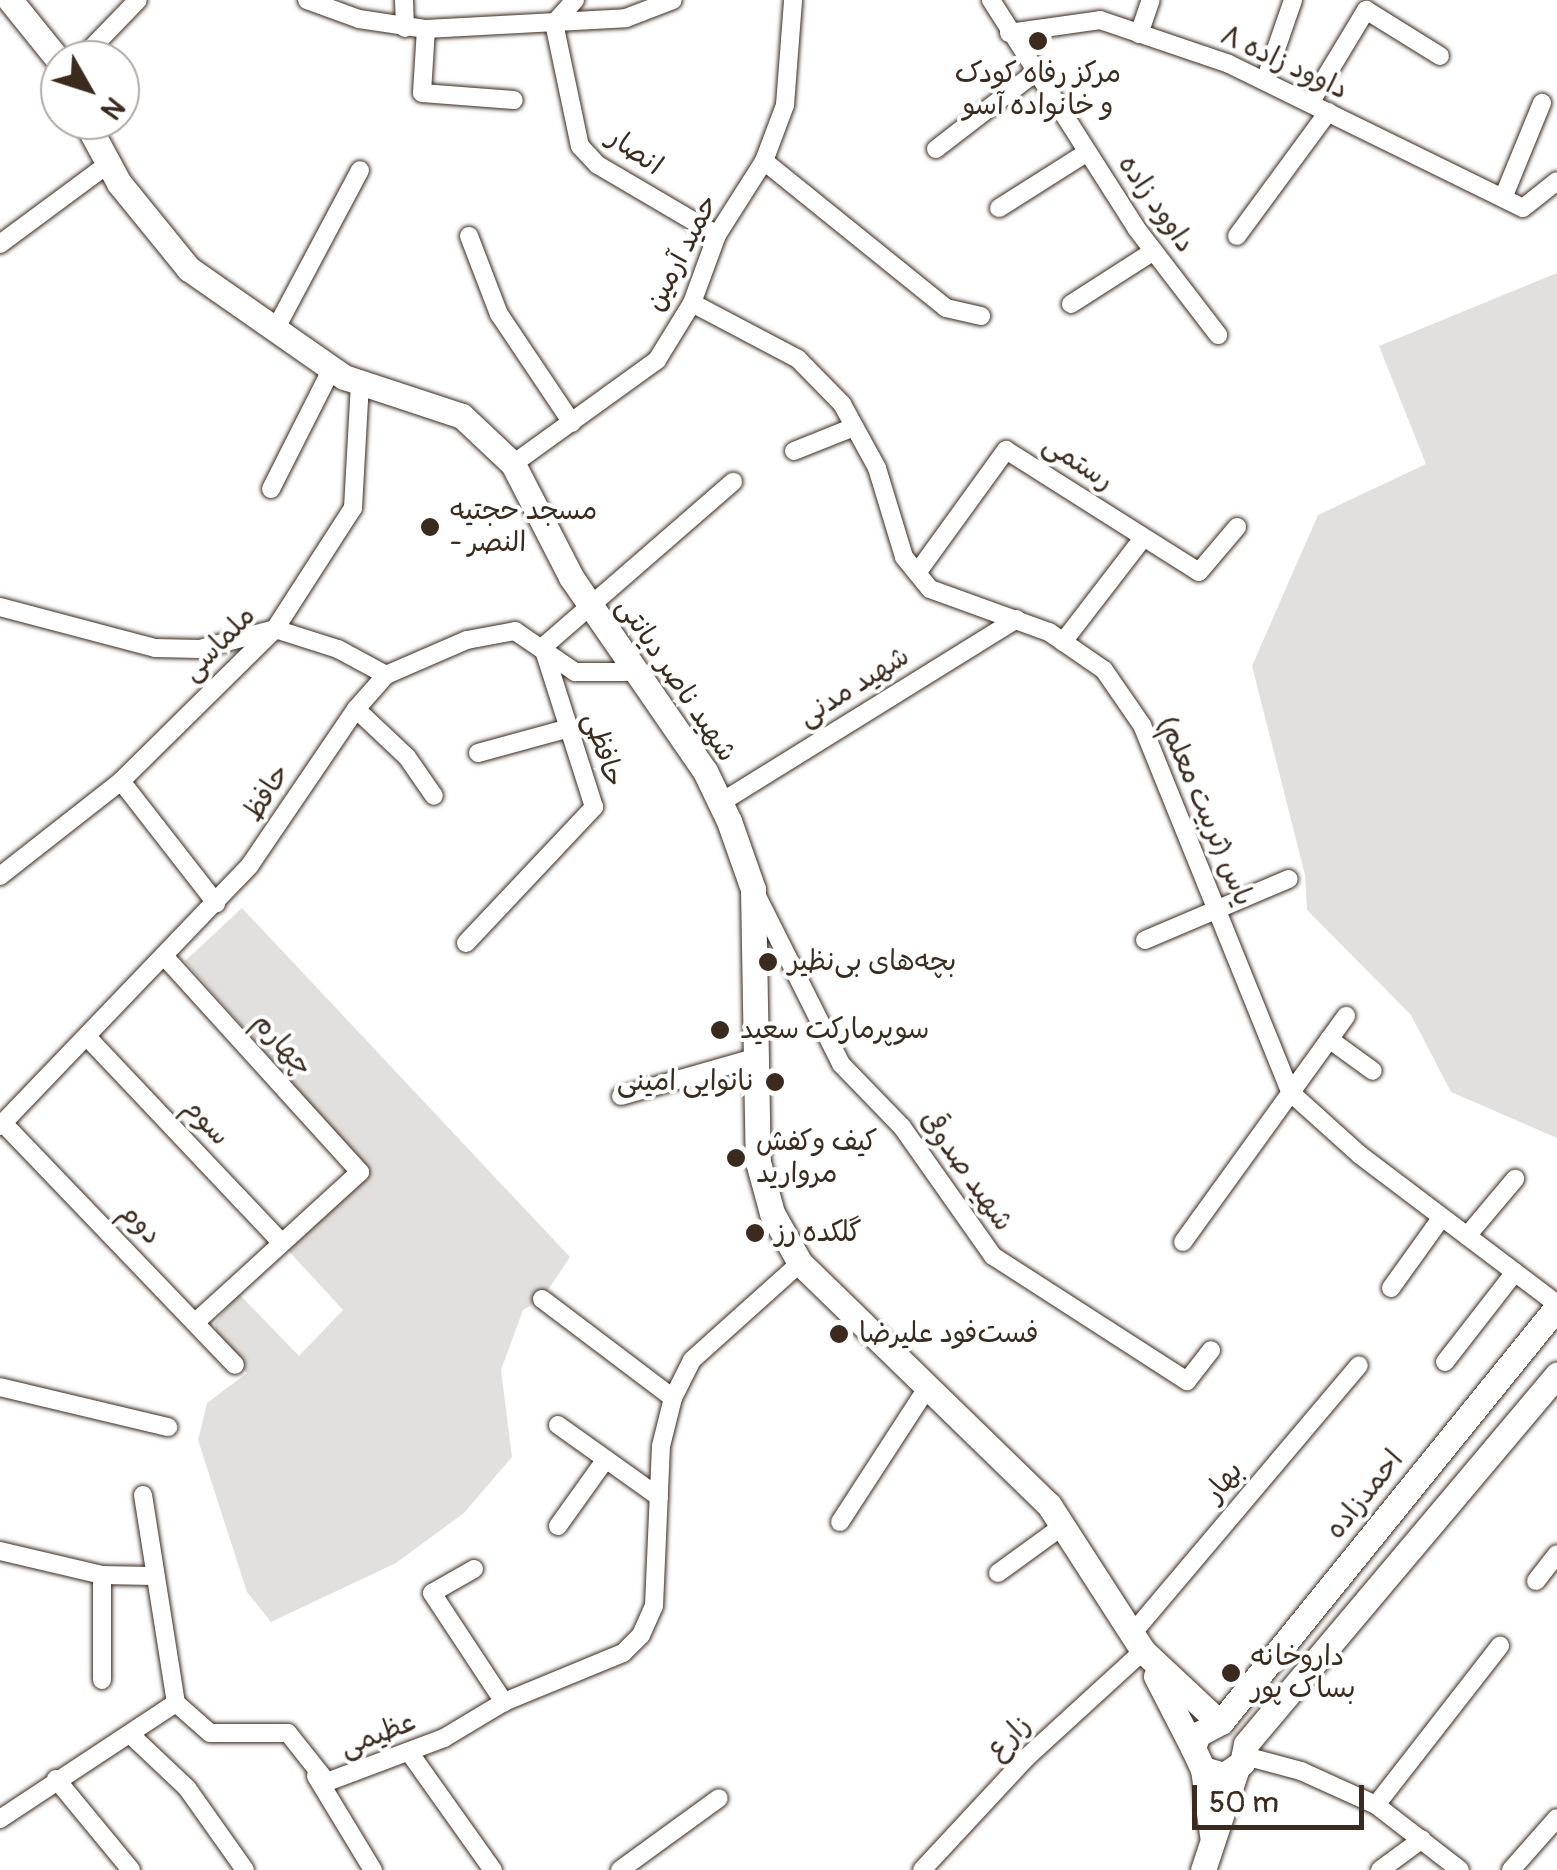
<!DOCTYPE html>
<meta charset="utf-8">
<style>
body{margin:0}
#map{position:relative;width:1557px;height:1870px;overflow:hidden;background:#fff;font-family:Pangolin,"Playpen Sans Arabic",sans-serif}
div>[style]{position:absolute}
.green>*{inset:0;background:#e2e0de}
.roads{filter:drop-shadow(0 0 2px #3b2a1e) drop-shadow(0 0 2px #3b2a1e)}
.street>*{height:18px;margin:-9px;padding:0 9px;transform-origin:9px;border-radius:9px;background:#fff}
.secondary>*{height:25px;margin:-12.5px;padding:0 12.5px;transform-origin:12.5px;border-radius:12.5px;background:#fff}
.dots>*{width:28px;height:28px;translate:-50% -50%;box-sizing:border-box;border:5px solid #fff;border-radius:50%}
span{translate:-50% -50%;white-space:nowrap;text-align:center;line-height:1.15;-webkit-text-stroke:8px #fff;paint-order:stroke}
.street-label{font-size:28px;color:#3b2a1e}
.poi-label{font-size:28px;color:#3b2a1e}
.left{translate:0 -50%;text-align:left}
.right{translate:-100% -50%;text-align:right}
.north{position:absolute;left:40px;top:40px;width:100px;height:100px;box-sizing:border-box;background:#fff;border:2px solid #b1aaa5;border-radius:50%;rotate:129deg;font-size:28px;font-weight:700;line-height:40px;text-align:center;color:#3b2a1e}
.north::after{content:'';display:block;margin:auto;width:35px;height:45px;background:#3b2a1e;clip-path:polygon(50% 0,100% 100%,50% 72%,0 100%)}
.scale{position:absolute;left:1192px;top:1785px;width:172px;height:45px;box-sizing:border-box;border:5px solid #3b2a1e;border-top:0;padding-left:12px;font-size:30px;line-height:35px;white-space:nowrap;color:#3b2a1e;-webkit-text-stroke:8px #fff;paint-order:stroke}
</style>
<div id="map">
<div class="green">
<i style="clip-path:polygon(1557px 273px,1557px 1138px,1451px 1092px,1411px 1015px,1307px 910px,1305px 875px,1252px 666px,1318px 515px,1426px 464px,1379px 346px)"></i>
<i style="clip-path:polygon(242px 908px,570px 1257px,542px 1299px,523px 1310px,501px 1370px,512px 1457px,464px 1513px,396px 1563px,271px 1622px,247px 1592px,198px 1440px,207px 1403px,247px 1373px,217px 1341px,215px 1323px,238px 1293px,299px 1356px,343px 1310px,284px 1246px,368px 1170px,185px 961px)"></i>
</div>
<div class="roads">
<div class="street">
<i style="left:307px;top:0;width:55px;rotate:20.1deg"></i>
<i style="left:359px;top:19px;width:68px;rotate:8.5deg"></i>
<i style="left:426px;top:29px;width:200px;rotate:-3.1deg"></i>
<i style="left:626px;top:18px;width:50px;rotate:-21deg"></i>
<i style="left:404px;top:0;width:28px;rotate:88deg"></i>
<i style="left:575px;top:0;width:31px;rotate:132deg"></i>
<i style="left:554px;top:23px;width:126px;rotate:78.1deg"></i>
<i style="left:580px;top:146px;width:26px;rotate:47deg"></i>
<i style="left:598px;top:165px;width:138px;rotate:30.5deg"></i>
<i style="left:991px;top:0;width:270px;rotate:57.5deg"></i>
<i style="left:1136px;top:228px;width:135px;rotate:52.5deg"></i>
<i style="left:426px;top:29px;width:64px;rotate:93.6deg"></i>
<i style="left:422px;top:93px;width:92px;rotate:4.4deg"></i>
<i style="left:1009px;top:33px;width:92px;rotate:-8.1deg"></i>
<i style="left:1100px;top:20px;width:136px;rotate:18.8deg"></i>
<i style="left:1229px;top:64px;width:327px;rotate:26.1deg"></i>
<i style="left:1523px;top:208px;width:43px;rotate:-38.5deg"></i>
<i style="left:1139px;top:34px;width:36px;rotate:-71deg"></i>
<i style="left:80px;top:60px;width:83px;rotate:-46deg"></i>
<i style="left:1265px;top:81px;width:86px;rotate:-70.9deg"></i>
<i style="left:1310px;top:103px;width:109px;rotate:-58.9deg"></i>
<i style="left:1366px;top:10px;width:87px;rotate:31.9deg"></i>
<i style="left:936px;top:149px;width:123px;rotate:-37.7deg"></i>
<i style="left:764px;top:161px;width:234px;rotate:38.9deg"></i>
<i style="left:946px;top:308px;width:36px;rotate:13deg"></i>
<i style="left:1503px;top:198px;width:103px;rotate:-67.7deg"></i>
<i style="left:999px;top:208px;width:103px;rotate:-32.3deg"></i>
<i style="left:469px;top:236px;width:84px;rotate:69deg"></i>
<i style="left:499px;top:314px;width:131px;rotate:56.2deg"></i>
<i style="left:1237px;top:236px;width:154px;rotate:-53.7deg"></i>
<i style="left:0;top:244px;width:134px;rotate:-36.5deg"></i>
<i style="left:692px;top:303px;width:120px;rotate:27.8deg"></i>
<i style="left:798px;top:359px;width:63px;rotate:45.6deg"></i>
<i style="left:842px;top:404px;width:73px;rotate:61.3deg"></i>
<i style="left:877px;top:468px;width:93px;rotate:73.1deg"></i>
<i style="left:904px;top:557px;width:41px;rotate:50.9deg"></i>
<i style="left:930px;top:589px;width:127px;rotate:19.9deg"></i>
<i style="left:1049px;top:632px;width:67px;rotate:34.6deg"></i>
<i style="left:1104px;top:670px;width:67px;rotate:55.4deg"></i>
<i style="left:1142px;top:725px;width:396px;rotate:68deg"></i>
<i style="left:1290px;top:1092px;width:94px;rotate:42deg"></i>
<i style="left:1360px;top:1155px;width:247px;rotate:37.1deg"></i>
<i style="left:1071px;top:304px;width:98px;rotate:-32.6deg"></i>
<i style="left:275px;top:330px;width:181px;rotate:-62deg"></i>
<i style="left:794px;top:451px;width:65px;rotate:-21.8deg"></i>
<i style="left:513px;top:464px;width:178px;rotate:-35.8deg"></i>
<i style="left:657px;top:360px;width:67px;rotate:-58.4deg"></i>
<i style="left:692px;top:303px;width:72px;rotate:-69.8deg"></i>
<i style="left:717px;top:235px;width:88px;rotate:-57.6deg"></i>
<i style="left:764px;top:161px;width:60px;rotate:-69.4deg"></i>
<i style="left:785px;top:105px;width:105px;rotate:-85.6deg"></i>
<i style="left:271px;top:489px;width:136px;rotate:-63.2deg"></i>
<i style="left:917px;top:573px;width:152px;rotate:-54.1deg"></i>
<i style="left:1006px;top:450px;width:228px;rotate:32.3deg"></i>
<i style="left:1199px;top:572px;width:59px;rotate:-49.8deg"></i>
<i style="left:0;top:607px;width:160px;rotate:14.8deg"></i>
<i style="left:155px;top:648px;width:45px;rotate:1.3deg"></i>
<i style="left:200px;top:649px;width:78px;rotate:-14.9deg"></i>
<i style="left:275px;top:629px;width:66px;rotate:17.6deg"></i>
<i style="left:338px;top:649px;width:55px;rotate:28.4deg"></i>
<i style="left:1063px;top:642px;width:131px;rotate:-52.4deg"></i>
<i style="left:356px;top:709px;width:70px;rotate:43.3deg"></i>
<i style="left:407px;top:757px;width:47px;rotate:55.3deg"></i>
<i style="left:478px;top:753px;width:91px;rotate:-15.3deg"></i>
<i style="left:121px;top:781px;width:155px;rotate:52.1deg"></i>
<i style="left:720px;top:803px;width:349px;rotate:-31.8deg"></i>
<i style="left:0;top:876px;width:154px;rotate:-38.1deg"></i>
<i style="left:121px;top:781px;width:216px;rotate:-44.6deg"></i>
<i style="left:275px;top:629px;width:144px;rotate:-57.2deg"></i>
<i style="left:353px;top:508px;width:126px;rotate:-86.8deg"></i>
<i style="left:756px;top:894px;width:190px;rotate:63.4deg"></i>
<i style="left:841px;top:1064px;width:88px;rotate:45.9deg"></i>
<i style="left:902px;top:1127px;width:158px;rotate:54.8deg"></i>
<i style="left:993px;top:1256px;width:231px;rotate:32.8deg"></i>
<i style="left:1187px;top:1381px;width:39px;rotate:-52deg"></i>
<i style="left:1145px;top:940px;width:156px;rotate:-23deg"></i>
<i style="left:466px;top:943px;width:187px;rotate:-46.7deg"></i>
<i style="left:594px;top:807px;width:168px;rotate:-107.7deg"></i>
<i style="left:543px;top:647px;width:252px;rotate:-41deg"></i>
<i style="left:164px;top:956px;width:292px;rotate:47.8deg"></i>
<i style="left:360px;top:1172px;width:221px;rotate:137.6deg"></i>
<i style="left:1329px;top:1039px;width:54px;rotate:36deg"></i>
<i style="left:90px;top:1040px;width:279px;rotate:46.6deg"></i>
<i style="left:621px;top:1096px;width:138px;rotate:-15.9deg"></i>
<i style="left:3px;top:1123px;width:335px;rotate:46.2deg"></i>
<i style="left:0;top:1126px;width:361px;rotate:-46.2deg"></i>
<i style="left:250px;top:865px;width:189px;rotate:-55.8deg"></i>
<i style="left:356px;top:709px;width:45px;rotate:-48.6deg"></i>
<i style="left:386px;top:675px;width:88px;rotate:-23.4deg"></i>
<i style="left:467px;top:640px;width:49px;rotate:-10.6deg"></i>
<i style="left:515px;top:631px;width:73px;rotate:34.3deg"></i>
<i style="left:575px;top:672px;width:58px"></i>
<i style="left:1467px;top:1236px;width:75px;rotate:-49.9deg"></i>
<i style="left:1183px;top:1242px;width:279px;rotate:-54.2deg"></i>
<i style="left:1391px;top:1288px;width:87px;rotate:-54.3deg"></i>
<i style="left:542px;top:1299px;width:164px;rotate:37.1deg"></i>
<i style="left:1445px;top:1362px;width:114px;rotate:-52.1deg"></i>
<i style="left:0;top:1387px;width:173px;rotate:13.4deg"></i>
<i style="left:558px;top:1425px;width:124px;rotate:35.5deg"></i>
<i style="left:143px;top:1495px;width:211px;rotate:81deg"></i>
<i style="left:840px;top:1522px;width:163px;rotate:-57deg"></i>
<i style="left:558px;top:1526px;width:82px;rotate:-54.4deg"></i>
<i style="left:0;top:1551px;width:105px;rotate:13.2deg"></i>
<i style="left:102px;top:1575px;width:50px;rotate:1.1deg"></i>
<i style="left:474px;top:1569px;width:48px;rotate:150.3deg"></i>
<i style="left:432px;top:1593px;width:131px;rotate:56.6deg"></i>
<i style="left:998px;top:1573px;width:82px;rotate:-36deg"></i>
<i style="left:102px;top:1575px;width:105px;rotate:90deg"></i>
<i style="left:1536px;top:1581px;width:34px;rotate:-52deg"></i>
<i style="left:1131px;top:1635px;width:353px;rotate:-49.8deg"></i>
<i style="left:176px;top:1703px;width:45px;rotate:41.4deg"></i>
<i style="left:210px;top:1733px;width:78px"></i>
<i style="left:288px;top:1733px;width:63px;rotate:51.5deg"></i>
<i style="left:327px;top:1782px;width:125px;rotate:-20.6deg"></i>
<i style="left:444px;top:1738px;width:70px;rotate:-31deg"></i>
<i style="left:504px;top:1702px;width:129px;rotate:-22.4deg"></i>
<i style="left:623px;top:1653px;width:25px;rotate:-45deg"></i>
<i style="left:641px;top:1635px;width:32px;rotate:-66deg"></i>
<i style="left:654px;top:1606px;width:160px;rotate:-87.5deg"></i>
<i style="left:661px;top:1446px;width:49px;rotate:-76deg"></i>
<i style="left:673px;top:1398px;width:42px;rotate:-63.4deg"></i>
<i style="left:692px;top:1360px;width:145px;rotate:-41.9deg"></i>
<i style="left:132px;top:1736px;width:76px;rotate:43.4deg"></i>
<i style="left:187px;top:1788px;width:100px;rotate:54.7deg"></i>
<i style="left:409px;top:1752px;width:145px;rotate:54.6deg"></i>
<i style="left:1245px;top:1756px;width:58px;rotate:15deg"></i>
<i style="left:1301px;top:1771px;width:82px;rotate:24.4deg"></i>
<i style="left:1376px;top:1805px;width:106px;rotate:37.7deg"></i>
<i style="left:316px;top:1776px;width:110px;rotate:58.8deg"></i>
<i style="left:56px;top:1779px;width:118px;rotate:50.5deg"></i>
<i style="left:1376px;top:1805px;width:202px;rotate:-52.1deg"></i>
<i style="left:0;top:1819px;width:211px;rotate:-33.4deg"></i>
<i style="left:620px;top:1870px;width:122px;rotate:-36deg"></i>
<i style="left:922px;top:1870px;width:153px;rotate:-47.1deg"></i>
<i style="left:1026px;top:1758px;width:159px;rotate:-42.4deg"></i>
<i style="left:1380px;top:1870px;width:52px;rotate:-36.4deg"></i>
<i style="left:1511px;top:1870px;width:69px;rotate:-48.5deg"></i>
</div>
<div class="secondary">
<i style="left:10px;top:0;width:80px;rotate:51.1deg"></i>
<i style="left:85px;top:120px;width:72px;rotate:61.6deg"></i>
<i style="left:119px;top:183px;width:111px;rotate:50.9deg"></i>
<i style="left:189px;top:269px;width:189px;rotate:34.9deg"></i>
<i style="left:344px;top:377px;width:124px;rotate:18.3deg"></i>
<i style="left:462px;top:416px;width:70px;rotate:43.3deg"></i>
<i style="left:513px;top:464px;width:127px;rotate:62.8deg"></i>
<i style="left:571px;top:577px;width:236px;rotate:55.4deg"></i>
<i style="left:705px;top:771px;width:55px;rotate:64.4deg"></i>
<i style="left:729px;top:821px;width:72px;rotate:70.6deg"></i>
<i style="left:753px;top:889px;width:273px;rotate:89deg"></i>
<i style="left:758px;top:1162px;width:53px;rotate:74.6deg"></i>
<i style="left:772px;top:1213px;width:57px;rotate:60.8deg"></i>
<i style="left:800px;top:1263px;width:347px;rotate:44.2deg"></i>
<i style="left:1049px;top:1505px;width:174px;rotate:57.2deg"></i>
<i style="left:1143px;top:1651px;width:104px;rotate:43.1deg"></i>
<i style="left:1557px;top:1307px;width:534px;rotate:128.99deg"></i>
<i style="left:1221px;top:1722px;width:26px;rotate:152deg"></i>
<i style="left:1198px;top:1734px;width:15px;rotate:110deg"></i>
<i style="left:1193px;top:1748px;width:23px;rotate:65deg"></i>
<i style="left:1203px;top:1769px;width:22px;rotate:16deg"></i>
<i style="left:1224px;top:1775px;width:22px;rotate:-34deg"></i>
<i style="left:1242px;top:1763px;width:19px;rotate:-78deg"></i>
<i style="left:1246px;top:1744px;width:483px;rotate:-49.9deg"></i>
<i style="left:1156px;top:1676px;width:81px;rotate:62.8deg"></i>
<i style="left:1203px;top:1769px;width:67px;rotate:82.2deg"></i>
<i style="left:1203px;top:1870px;width:108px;rotate:-71.6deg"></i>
</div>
</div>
<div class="dots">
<i style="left:1038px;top:41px;background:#3b2a1e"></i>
<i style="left:430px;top:527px;background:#3b2a1e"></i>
<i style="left:768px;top:962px;background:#3b2a1e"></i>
<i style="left:720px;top:1030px;background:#3b2a1e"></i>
<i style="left:775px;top:1082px;background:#3b2a1e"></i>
<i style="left:736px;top:1158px;background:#3b2a1e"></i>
<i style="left:755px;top:1233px;background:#3b2a1e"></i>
<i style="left:839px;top:1334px;background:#3b2a1e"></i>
<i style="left:1231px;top:1673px;background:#3b2a1e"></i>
</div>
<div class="street-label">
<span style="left:1284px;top:63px;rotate:25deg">داوود زاده ۸</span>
<span style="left:635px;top:152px;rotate:35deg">انصار</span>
<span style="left:1156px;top:204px;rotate:55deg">داوود زاده</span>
<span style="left:682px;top:253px;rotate:-63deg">حمید آرمین</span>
<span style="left:1078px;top:463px;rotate:33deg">رستمی</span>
<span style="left:219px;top:644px;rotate:-46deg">ملماسی</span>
<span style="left:676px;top:680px;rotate:56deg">شهید ناصر دیانتی</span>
<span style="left:854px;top:687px;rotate:-32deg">شهید مدنی</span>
<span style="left:603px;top:750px;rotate:72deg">حافظی</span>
<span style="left:267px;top:793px;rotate:-58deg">حافظ</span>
<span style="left:1205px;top:811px;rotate:67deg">یاس (تربیت معلم)</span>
<span style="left:282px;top:1045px;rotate:48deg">چهارم</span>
<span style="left:206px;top:1122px;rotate:47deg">سوم</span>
<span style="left:966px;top:1171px;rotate:55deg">شهید صدوقی</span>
<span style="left:140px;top:1224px;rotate:46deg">دوم</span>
<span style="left:1224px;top:1482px;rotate:-50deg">بهار</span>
<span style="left:1365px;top:1495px;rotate:-51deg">احمدزاده</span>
<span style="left:378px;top:1735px;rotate:-21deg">عظیمی</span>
<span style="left:1009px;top:1738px;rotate:-45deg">زارع</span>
</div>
<div class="poi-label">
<span style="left:1038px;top:90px">مرکز رفاه کودک<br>و خانواده آسو</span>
<span class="left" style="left:450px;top:527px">مسجد حجتیه<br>- النصر</span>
<span class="left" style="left:788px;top:962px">بچه‌های بی‌نظیر</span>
<span class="left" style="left:740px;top:1030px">سوپرمارکت سعید</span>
<span class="right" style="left:755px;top:1082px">نانوایی امینی</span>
<span class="left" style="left:756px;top:1158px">کیف و‌کفش<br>مروارید</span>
<span class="left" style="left:775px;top:1233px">گلکده رز</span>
<span class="left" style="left:859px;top:1334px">فست‌فود علیرضا</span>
<span class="left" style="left:1251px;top:1673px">داروخانه<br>بساک پور</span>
</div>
<div class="north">N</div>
<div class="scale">50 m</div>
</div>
